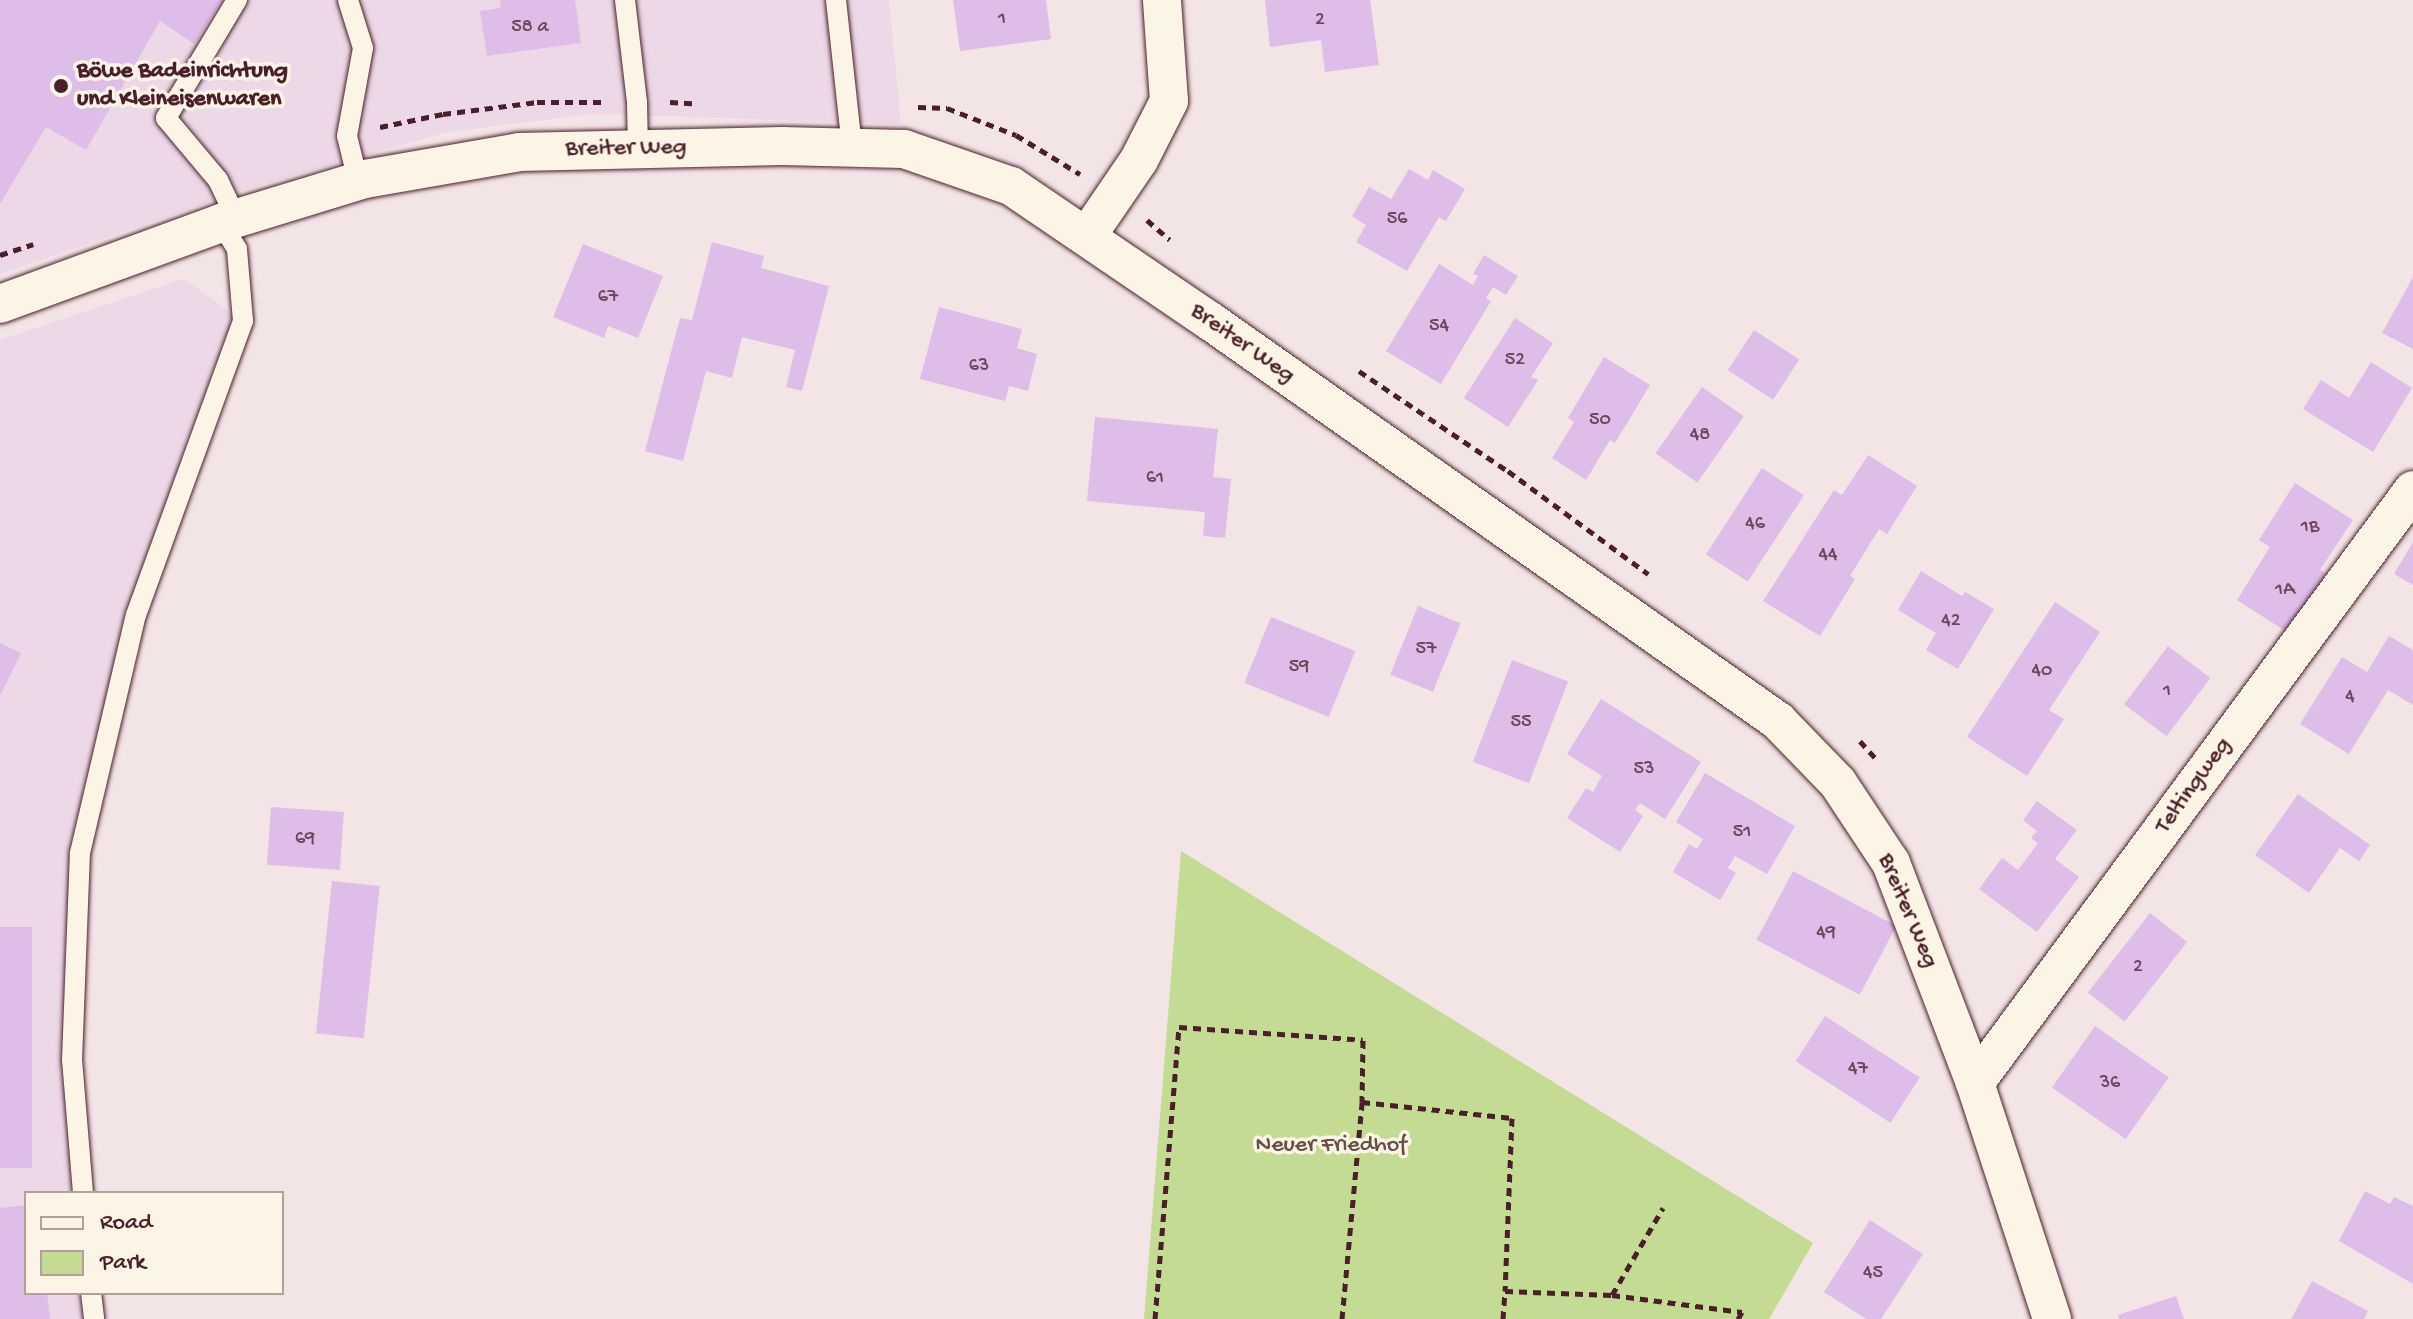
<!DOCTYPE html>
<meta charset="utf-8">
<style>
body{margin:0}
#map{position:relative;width:2413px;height:1319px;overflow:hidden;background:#f3e4e6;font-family:"Gochi Hand",sans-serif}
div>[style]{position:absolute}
.built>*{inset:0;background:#edd8e7}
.green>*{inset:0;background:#c3db92}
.building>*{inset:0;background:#dfbde9;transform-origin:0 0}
.path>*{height:5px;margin-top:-2.5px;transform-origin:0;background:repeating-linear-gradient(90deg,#4a1f2b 0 8px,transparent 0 14px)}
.roads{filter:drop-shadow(0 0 2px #4a1f2b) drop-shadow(0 0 2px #4a1f2b)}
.service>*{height:20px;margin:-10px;padding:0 10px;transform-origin:10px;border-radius:10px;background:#fcf5e5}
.minor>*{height:38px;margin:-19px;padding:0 19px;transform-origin:19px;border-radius:19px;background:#fcf5e5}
.dots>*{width:22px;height:22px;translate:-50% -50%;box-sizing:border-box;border:4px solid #fcf5e5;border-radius:50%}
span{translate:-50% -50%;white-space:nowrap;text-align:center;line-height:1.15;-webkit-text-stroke:7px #fcf5e5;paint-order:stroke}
.number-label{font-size:20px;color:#6f465a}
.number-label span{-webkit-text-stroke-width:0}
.poi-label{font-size:24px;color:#4a1f2b;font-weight:700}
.left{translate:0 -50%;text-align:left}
.street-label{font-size:24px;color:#4a1f2b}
.park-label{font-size:24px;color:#684e45}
.legend{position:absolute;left:24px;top:1191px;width:260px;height:104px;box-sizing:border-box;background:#fcf5e5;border:2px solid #b59f9b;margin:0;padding:10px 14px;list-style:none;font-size:24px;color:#4a1f2b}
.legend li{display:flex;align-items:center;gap:16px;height:40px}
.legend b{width:40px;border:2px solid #b59f9b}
</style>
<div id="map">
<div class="built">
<i style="clip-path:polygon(0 0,889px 0,901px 124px,592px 114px,447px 132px,247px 189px,0 274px)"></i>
<i style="clip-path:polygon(184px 279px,243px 321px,132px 608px,80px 853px,83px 1193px,26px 1193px,26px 1293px,91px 1293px,94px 1319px,0 1319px,0 340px)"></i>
</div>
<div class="green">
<i style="clip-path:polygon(1181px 851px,1813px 1243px,1769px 1319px,1144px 1319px)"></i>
</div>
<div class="building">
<i style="clip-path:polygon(0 0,222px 0,194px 44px,160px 21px,86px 150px,46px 127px,0 204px)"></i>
<i style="clip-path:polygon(500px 0,575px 0,581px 43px,487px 56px,480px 11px,501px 8px)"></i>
<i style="clip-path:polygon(953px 0,1046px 0,1051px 39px,960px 51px)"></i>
<i style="clip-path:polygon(1265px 0,1370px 0,1379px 65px,1325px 72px,1321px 40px,1270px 47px)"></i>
<i style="clip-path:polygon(1409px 169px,1428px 180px,1433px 170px,1465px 189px,1446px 221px,1439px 217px,1407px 271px,1356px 242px,1366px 225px,1352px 216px,1369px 187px,1391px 199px)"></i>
<i style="clip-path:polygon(712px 242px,764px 256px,761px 268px,829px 286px,802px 391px,786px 387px,795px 350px,742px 337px,732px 378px,706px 371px,683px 461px,645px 451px,680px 318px,692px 320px)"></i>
<i style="clip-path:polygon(583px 244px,663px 276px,638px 338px,608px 326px,604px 338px,553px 317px)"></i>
<i style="clip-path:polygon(1484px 255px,1518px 276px,1506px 295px,1493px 287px,1486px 298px,1491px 301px,1441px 384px,1386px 351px,1439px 264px,1473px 285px,1478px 276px,1473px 274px)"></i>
<i style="clip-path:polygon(2413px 277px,2413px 349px,2382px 333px)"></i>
<i style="clip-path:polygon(939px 307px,1022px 329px,1017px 348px,1037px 354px,1028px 391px,1009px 386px,1005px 401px,920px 379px)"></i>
<i style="clip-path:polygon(1515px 318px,1553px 343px,1531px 377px,1538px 380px,1508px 427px,1464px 398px)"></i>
<i style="left:1754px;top:330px;width:54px;height:48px;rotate:33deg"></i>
<i style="clip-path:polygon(1604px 357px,1650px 385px,1615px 443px,1610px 440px,1586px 480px,1552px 458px,1574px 422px,1568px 418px)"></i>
<i style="clip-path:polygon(2371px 362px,2412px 388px,2373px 452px,2303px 409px,2321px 380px,2349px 398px)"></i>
<i style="left:1702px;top:387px;width:51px;height:81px;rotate:35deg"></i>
<i style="clip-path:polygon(1095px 417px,1218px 429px,1213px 477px,1231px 479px,1225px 538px,1203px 536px,1205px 512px,1087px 501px)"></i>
<i style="clip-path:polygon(1868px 455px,1917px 486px,1887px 534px,1879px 529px,1850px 576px,1855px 579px,1820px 636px,1763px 601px,1834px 490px,1842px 495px)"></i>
<i style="left:1762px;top:468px;width:50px;height:103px;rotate:33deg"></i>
<i style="clip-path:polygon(2295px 483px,2353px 520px,2320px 570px,2334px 578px,2296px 638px,2237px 600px,2270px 547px,2259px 540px)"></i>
<i style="clip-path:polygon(2413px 542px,2413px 585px,2394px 574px)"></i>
<i style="clip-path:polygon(1921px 571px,1962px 596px,1965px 592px,1994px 609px,1958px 669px,1926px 650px,1936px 633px,1898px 610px)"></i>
<i style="clip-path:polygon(2055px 602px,2100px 632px,2049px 710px,2064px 719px,2027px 776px,1967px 737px)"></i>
<i style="left:1418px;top:606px;width:46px;height:74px;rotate:22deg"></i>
<i style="left:1271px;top:617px;width:91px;height:71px;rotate:22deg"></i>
<i style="clip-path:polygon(2389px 636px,2413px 650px,2413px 705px,2388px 690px,2349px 754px,2300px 724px,2342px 657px,2367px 672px)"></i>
<i style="clip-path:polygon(0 643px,21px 653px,0 696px)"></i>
<i style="left:2168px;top:646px;width:53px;height:73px;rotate:37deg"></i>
<i style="left:1512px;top:660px;width:60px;height:109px;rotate:21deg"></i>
<i style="clip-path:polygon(1601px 699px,1701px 762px,1665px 819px,1640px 803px,1635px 810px,1643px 816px,1620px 852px,1567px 818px,1586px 788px,1593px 792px,1602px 776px,1567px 754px)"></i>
<i style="clip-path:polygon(1705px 773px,1795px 826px,1767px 874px,1735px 856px,1728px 868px,1736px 873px,1720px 900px,1673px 872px,1689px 844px,1697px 849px,1703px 839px,1676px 822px)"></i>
<i style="clip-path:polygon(2298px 794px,2370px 845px,2359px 861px,2340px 848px,2309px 893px,2255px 855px)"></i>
<i style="clip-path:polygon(2037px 801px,2077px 830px,2055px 859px,2079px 877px,2037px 932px,1979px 889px,2002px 858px,2018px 870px,2038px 843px,2031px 838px,2037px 831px,2023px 820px)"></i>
<i style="left:271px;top:807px;width:73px;height:58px;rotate:4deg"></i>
<i style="left:1793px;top:871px;width:117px;height:78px;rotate:28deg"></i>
<i style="left:332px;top:881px;width:48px;height:153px;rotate:6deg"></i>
<i style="left:2150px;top:913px;width:47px;height:101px;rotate:38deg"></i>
<i style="left:32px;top:927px;width:241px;height:32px;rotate:90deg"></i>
<i style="left:1825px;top:1016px;width:113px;height:54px;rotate:33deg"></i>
<i style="left:2095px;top:1026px;width:90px;height:75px;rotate:35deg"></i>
<i style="clip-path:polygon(2365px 1191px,2390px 1204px,2394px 1197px,2413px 1206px,2413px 1284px,2339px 1241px)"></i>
<i style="clip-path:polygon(26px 1205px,26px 1293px,47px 1293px,50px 1319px,0 1319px,0 1208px)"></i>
<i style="clip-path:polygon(1870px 1220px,1923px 1254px,1881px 1319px,1866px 1319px,1824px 1292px)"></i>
<i style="clip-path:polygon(2312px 1281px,2368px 1311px,2364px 1319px,2291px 1319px)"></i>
<i style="clip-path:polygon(2176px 1296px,2184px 1319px,2119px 1319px,2118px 1315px)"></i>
</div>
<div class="path">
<i style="left:670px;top:102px;width:22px;rotate:3deg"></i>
<i style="left:918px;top:107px;width:29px;rotate:2deg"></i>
<i style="left:947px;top:108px;width:74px;rotate:21.4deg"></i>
<i style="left:1016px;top:135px;width:75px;rotate:31.4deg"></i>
<i style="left:380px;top:127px;width:64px;rotate:-11.7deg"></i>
<i style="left:443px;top:114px;width:95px;rotate:-7.3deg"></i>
<i style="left:537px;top:102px;width:67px"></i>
<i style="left:1147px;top:220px;width:30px;rotate:41deg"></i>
<i style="left:0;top:255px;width:35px;rotate:-18deg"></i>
<i style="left:1359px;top:371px;width:179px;rotate:33.9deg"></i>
<i style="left:1508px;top:471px;width:174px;rotate:36.3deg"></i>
<i style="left:1860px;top:741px;width:25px;rotate:48deg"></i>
<i style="left:1612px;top:1295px;width:101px;rotate:-59.6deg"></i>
<i style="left:1155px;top:1319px;width:293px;rotate:-85.3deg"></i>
<i style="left:1179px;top:1027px;width:184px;rotate:4deg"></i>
<i style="left:1363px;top:1040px;width:62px;rotate:90.9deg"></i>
<i style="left:1362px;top:1102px;width:151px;rotate:6.1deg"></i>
<i style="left:1512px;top:1118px;width:173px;rotate:92.3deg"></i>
<i style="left:1505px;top:1291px;width:107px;rotate:2.1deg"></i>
<i style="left:1612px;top:1295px;width:131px;rotate:7.5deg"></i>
<i style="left:1742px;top:1312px;width:8px;rotate:120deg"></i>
<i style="left:1342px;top:1319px;width:218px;rotate:-84.7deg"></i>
<i style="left:1503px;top:1319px;width:28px;rotate:-86deg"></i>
</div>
<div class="roads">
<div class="service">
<i style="left:348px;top:0;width:50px;rotate:72.6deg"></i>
<i style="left:363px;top:48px;width:89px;rotate:100.3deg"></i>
<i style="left:347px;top:136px;width:46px;rotate:76.3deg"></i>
<i style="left:625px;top:0;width:103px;rotate:83.3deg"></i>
<i style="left:637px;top:102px;width:46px;rotate:88.8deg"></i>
<i style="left:836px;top:0;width:149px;rotate:83.8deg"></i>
<i style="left:236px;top:218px;width:42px;rotate:-115.3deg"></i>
<i style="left:218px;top:180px;width:81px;rotate:-130deg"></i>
<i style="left:166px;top:118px;width:138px;rotate:-59deg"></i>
<i style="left:83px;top:1193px;width:133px;rotate:-94.7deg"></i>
<i style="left:72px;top:1060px;width:207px;rotate:-87.8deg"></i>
<i style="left:80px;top:853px;width:244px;rotate:-76.8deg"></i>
<i style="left:136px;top:615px;width:313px;rotate:-70deg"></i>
<i style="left:243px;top:321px;width:72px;rotate:-94.8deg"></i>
<i style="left:237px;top:249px;width:31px;rotate:-122deg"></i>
<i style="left:91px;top:1293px;width:26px;rotate:83deg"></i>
</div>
<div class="minor">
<i style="left:1087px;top:236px;width:92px;rotate:-55.6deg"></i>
<i style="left:1139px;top:160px;width:66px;rotate:-63deg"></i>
<i style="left:1169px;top:101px;width:101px;rotate:-94deg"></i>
<i style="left:0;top:304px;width:235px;rotate:-20.1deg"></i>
<i style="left:221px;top:223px;width:151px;rotate:-17deg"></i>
<i style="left:365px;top:179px;width:156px;rotate:-9.9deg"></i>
<i style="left:519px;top:152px;width:263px;rotate:-1.3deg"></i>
<i style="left:782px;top:146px;width:122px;rotate:1.4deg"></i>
<i style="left:904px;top:149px;width:113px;rotate:19.1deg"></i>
<i style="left:1011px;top:186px;width:240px;rotate:34.2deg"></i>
<i style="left:1210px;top:321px;width:695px;rotate:35.15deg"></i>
<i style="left:1778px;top:721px;width:86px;rotate:45.9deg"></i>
<i style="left:1838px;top:783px;width:96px;rotate:56.5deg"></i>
<i style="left:1891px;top:863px;width:235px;rotate:69.1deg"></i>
<i style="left:1975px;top:1083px;width:248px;rotate:71.9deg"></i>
<i style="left:1975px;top:1083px;width:737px;rotate:-53.55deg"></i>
</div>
</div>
<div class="dots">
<i style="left:61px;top:86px;background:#4a1f2b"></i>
</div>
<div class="number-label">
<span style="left:1002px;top:19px">1</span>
<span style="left:1320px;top:20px">2</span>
<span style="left:530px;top:27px">58 a</span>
<span style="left:1397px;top:219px">56</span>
<span style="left:608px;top:297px">67</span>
<span style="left:1439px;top:326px">54</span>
<span style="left:1515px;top:360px">52</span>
<span style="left:979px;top:366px">63</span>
<span style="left:1600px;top:420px">50</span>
<span style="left:1700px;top:435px">48</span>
<span style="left:1155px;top:478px">61</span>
<span style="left:1755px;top:524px">46</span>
<span style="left:2310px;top:527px">1B</span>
<span style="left:1828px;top:555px">44</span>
<span style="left:2285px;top:590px">1A</span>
<span style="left:1951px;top:621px">42</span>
<span style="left:1426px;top:649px">57</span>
<span style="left:1299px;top:667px">59</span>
<span style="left:2042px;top:671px">40</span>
<span style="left:2167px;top:691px">1</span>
<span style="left:2350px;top:697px">4</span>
<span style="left:1521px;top:722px">55</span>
<span style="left:1644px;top:769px">53</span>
<span style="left:1742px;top:832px">51</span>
<span style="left:305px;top:839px">69</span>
<span style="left:1826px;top:933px">49</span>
<span style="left:2138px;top:967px">2</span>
<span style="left:1858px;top:1069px">47</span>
<span style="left:2110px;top:1083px">36</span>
<span style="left:1873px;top:1273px">45</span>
</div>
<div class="poi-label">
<span class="left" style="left:77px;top:86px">Böwe Badeinrichtung<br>und Kleineisenwaren</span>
</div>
<div class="street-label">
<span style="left:626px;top:149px;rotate:-1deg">Breiter Weg</span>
<span style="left:1242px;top:344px;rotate:35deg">Breiter Weg</span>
<span style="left:2194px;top:786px;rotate:-54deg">Teltingweg</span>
<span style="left:1907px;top:911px;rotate:67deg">Breiter Weg</span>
</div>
<div class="park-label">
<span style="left:1331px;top:1146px">Neuer Friedhof</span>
</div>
<ul class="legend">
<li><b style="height:10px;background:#fcf5e5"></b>Road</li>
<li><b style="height:22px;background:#c3db92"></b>Park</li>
</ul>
</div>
